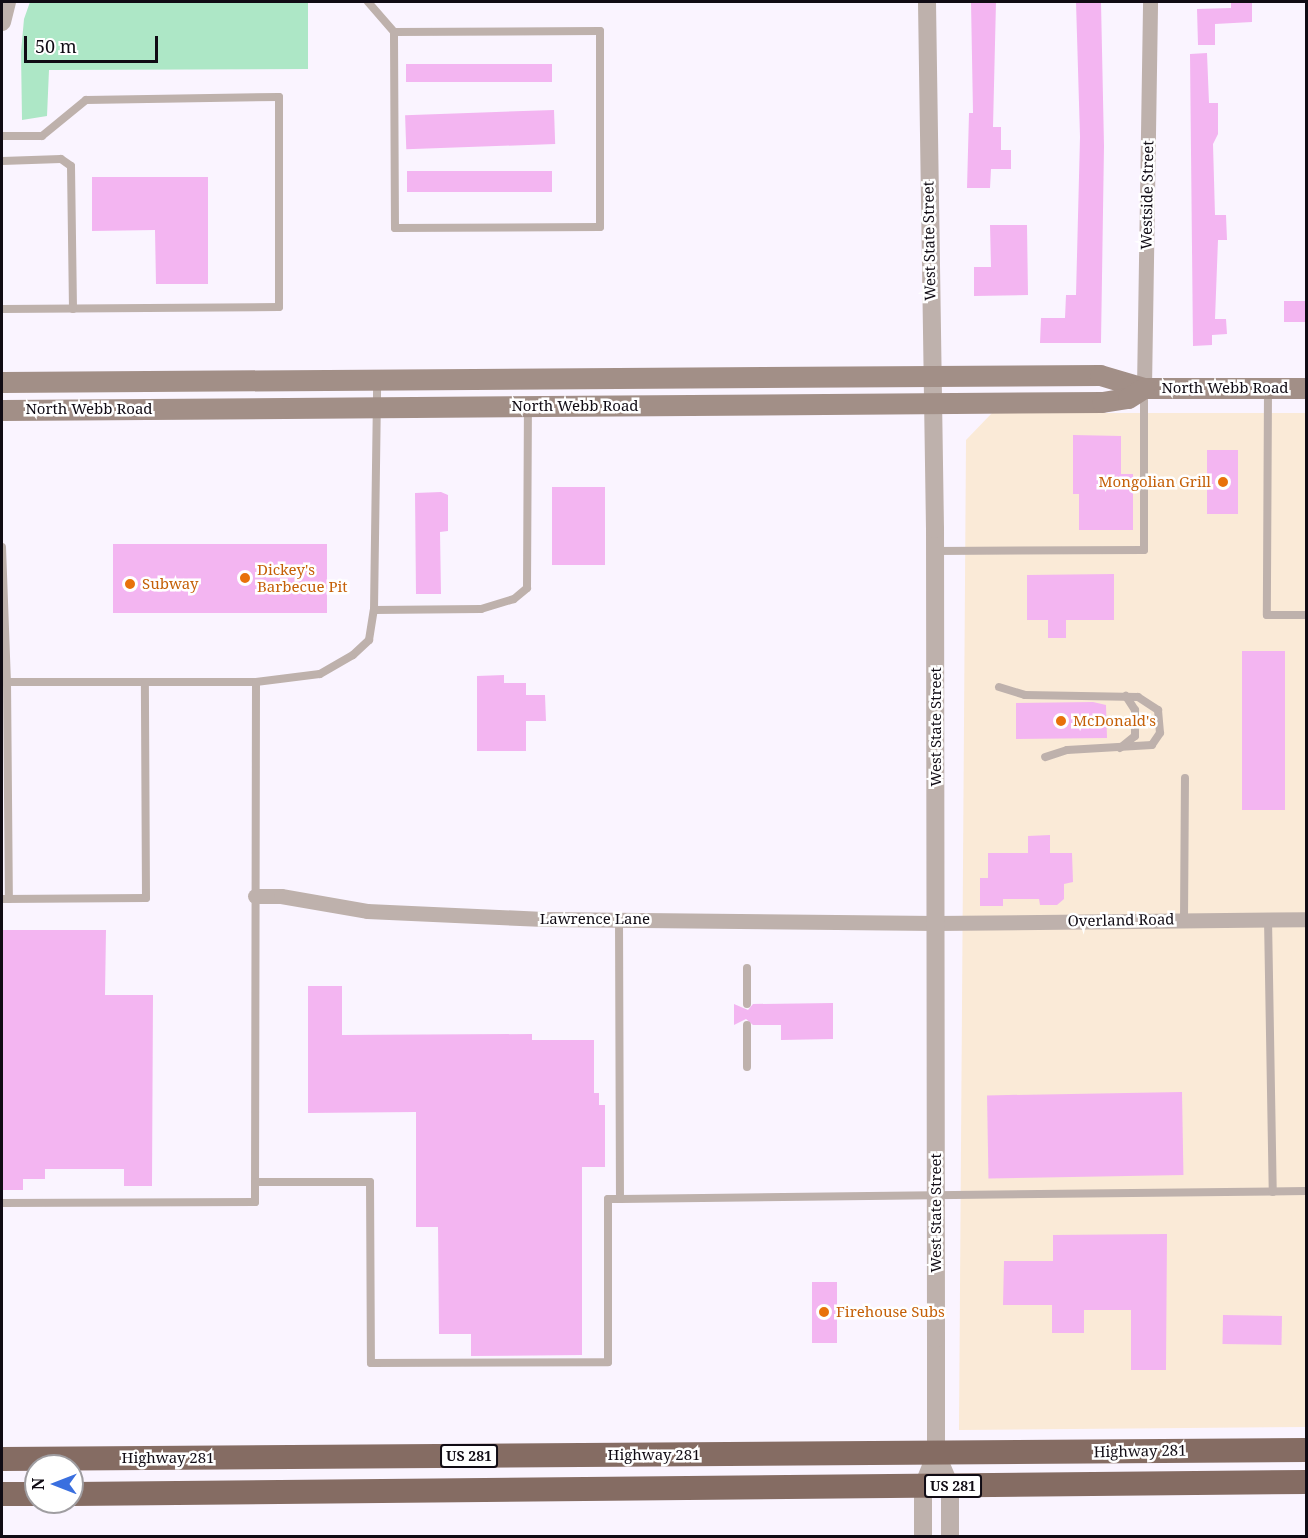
<!DOCTYPE html>
<style>
body{margin:0}
#map{position:relative;width:1308px;height:1538px;overflow:hidden;background:#faf4ff;font-family:"Noto Serif",serif}
div>[style]{position:absolute}
.commercial>*{inset:0;background:#faead7}
.green>*{inset:0;background:#ade7c6}
.building>*{inset:0;background:#f3b5f1;transform-origin:0 0}
.service>*{height:8px;margin:-4px;padding:0 4px;transform-origin:4px;border-radius:4px;background:#beb1ac}
.minor>*{height:15px;margin:-7.5px;padding:0 7.5px;transform-origin:7.5px;border-radius:7.5px;background:#beb1ac}
.tertiary>*{height:18px;margin:-9px;padding:0 9px;transform-origin:9px;border-radius:9px;background:#beb1ac}
.secondary>*{height:21px;margin:-10.5px;padding:0 10.5px;transform-origin:10.5px;border-radius:10.5px;background:#a28f87}
.trunk>*{height:24px;margin:-12px;padding:0 12px;transform-origin:12px;border-radius:12px;background:#856c63}
.dots>*{width:16px;height:16px;translate:-50% -50%;box-sizing:border-box;border:3px solid #fff;border-radius:50%}
span{translate:-50% -50%;white-space:nowrap;text-align:center;line-height:1.15;-webkit-text-stroke:5px #fff;paint-order:stroke}
.shield-label span{padding:2px 4px;background:#fff;border:2px solid;border-radius:4px;-webkit-text-stroke-width:0}
.shield-label{font-size:14px;color:#100b14;font-weight:700}
.street-label{font-size:15px;color:#100b14}
.food-label{font-size:15px;color:#c56008}
.right{translate:-100% -50%;text-align:right}
.left{translate:0 -50%;text-align:left}
.frame{position:absolute;inset:0;border:3px solid #100b14;pointer-events:none}
.north{position:absolute;left:24px;top:1454px;width:60px;height:60px;box-sizing:border-box;background:#fff;border:2px solid #9f9da1;border-radius:50%;rotate:270deg;font-size:16px;font-weight:700;line-height:24px;text-align:center;color:#100b14}
.north::after{content:'';display:block;margin:auto;width:21px;height:27px;background:#3a6fdf;clip-path:polygon(50% 0,100% 100%,50% 72%,0 100%)}
.scale{position:absolute;left:24px;top:36px;width:134px;height:27px;box-sizing:border-box;border:3px solid #100b14;border-top:0;padding-left:8px;font-size:18px;line-height:21px;white-space:nowrap;color:#100b14;-webkit-text-stroke:4px #fff;paint-order:stroke}
</style>
<div id="map">
<div class="commercial">
<i style="clip-path:polygon(992px 413px,1306px 413px,1306px 1427px,959px 1430px,966px 440px)"></i>
</div>
<div class="green">
<i style="clip-path:polygon(30px 2px,308px 2px,308px 69px,49px 70px,47px 116px,22px 120px,21px 52px,24px 19px)"></i>
</div>
<div class="building">
<i style="clip-path:polygon(971px 2px,996px 2px,993px 127px,1001px 127px,1001px 150px,1011px 150px,1011px 169px,991px 169px,990px 188px,967px 188px,969px 113px,973px 113px)"></i>
<i style="clip-path:polygon(1076px 2px,1101px 2px,1104px 146px,1101px 343px,1040px 343px,1041px 318px,1065px 318px,1066px 295px,1076px 295px,1080px 137px)"></i>
<i style="clip-path:polygon(1231px 3px,1252px 3px,1252px 22px,1215px 24px,1215px 45px,1198px 45px,1197px 9px,1231px 8px)"></i>
<i style="clip-path:polygon(1207px 53px,1209px 103px,1218px 103px,1218px 134px,1213px 144px,1215px 215px,1226px 215px,1227px 240px,1218px 240px,1215px 319px,1226px 319px,1227px 334px,1212px 335px,1212px 345px,1193px 346px,1190px 54px)"></i>
<i style="left:552px;top:64px;width:18px;height:146px;rotate:90deg"></i>
<i style="left:554px;top:110px;width:34px;height:149px;rotate:88deg"></i>
<i style="left:552px;top:171px;width:21px;height:145px;rotate:90deg"></i>
<i style="clip-path:polygon(92px 177px,208px 177px,208px 284px,156px 284px,155px 230px,92px 231px)"></i>
<i style="clip-path:polygon(990px 225px,1027px 225px,1028px 295px,974px 296px,974px 267px,991px 267px)"></i>
<i style="left:1306px;top:301px;width:21px;height:22px;rotate:90deg"></i>
<i style="clip-path:polygon(1073px 435px,1121px 436px,1121px 474px,1133px 474px,1133px 530px,1079px 530px,1079px 494px,1073px 494px)"></i>
<i style="left:1207px;top:450px;width:31px;height:64px"></i>
<i style="left:552px;top:487px;width:53px;height:78px"></i>
<i style="clip-path:polygon(441px 492px,448px 495px,448px 531px,440px 532px,441px 594px,416px 594px,415px 493px)"></i>
<i style="left:327px;top:544px;width:69px;height:214px;rotate:90deg"></i>
<i style="clip-path:polygon(1114px 574px,1114px 620px,1066px 620px,1066px 638px,1048px 638px,1048px 620px,1027px 620px,1027px 575px)"></i>
<i style="left:1242px;top:651px;width:43px;height:159px"></i>
<i style="clip-path:polygon(504px 675px,504px 683px,526px 683px,526px 695px,545px 695px,546px 721px,526px 721px,526px 751px,477px 751px,477px 676px)"></i>
<i style="clip-path:polygon(1093px 702px,1106px 705px,1107px 738px,1016px 739px,1016px 703px)"></i>
<i style="clip-path:polygon(1050px 835px,1050px 853px,1072px 853px,1073px 882px,1064px 884px,1064px 899px,1057px 905px,1040px 905px,1039px 899px,1003px 899px,1003px 906px,980px 906px,980px 878px,988px 878px,988px 853px,1028px 853px,1028px 836px)"></i>
<i style="clip-path:polygon(2px 930px,106px 930px,105px 995px,153px 995px,152px 1186px,124px 1186px,124px 1169px,45px 1169px,45px 1179px,23px 1179px,23px 1190px,2px 1190px)"></i>
<i style="clip-path:polygon(308px 986px,342px 986px,342px 1035px,532px 1034px,532px 1040px,594px 1040px,594px 1093px,599px 1093px,599px 1105px,605px 1105px,605px 1167px,582px 1167px,582px 1355px,471px 1356px,471px 1334px,439px 1334px,438px 1227px,416px 1227px,416px 1112px,308px 1113px)"></i>
<i style="clip-path:polygon(833px 1003px,833px 1039px,781px 1040px,781px 1025px,753px 1025px,746px 1019px,734px 1025px,734px 1004px,748px 1010px,753px 1004px)"></i>
<i style="left:1182px;top:1092px;width:83px;height:195px;rotate:89deg"></i>
<i style="clip-path:polygon(1167px 1234px,1166px 1370px,1131px 1370px,1131px 1310px,1084px 1310px,1084px 1333px,1052px 1333px,1052px 1305px,1003px 1305px,1004px 1261px,1053px 1261px,1053px 1235px)"></i>
<i style="left:812px;top:1282px;width:25px;height:61px"></i>
<i style="left:1223px;top:1315px;width:59px;height:29px;rotate:1deg"></i>
</div>
<div class="service">
<i style="left:368px;top:2px;width:40px;rotate:49deg"></i>
<i style="left:600px;top:31px;width:196px;rotate:90deg"></i>
<i style="left:600px;top:227px;width:205px;rotate:179.7deg"></i>
<i style="left:395px;top:228px;width:196px;rotate:-90.3deg"></i>
<i style="left:394px;top:32px;width:206px;rotate:-0.3deg"></i>
<i style="left:2px;top:136px;width:40px"></i>
<i style="left:42px;top:136px;width:57px;rotate:-39.3deg"></i>
<i style="left:86px;top:100px;width:193px;rotate:-0.9deg"></i>
<i style="left:279px;top:97px;width:210px;rotate:90deg"></i>
<i style="left:279px;top:307px;width:277px;rotate:179.6deg"></i>
<i style="left:2px;top:161px;width:59px;rotate:-1.9deg"></i>
<i style="left:61px;top:159px;width:12px;rotate:35deg"></i>
<i style="left:71px;top:166px;width:143px;rotate:89.2deg"></i>
<i style="left:1268px;top:390px;width:225px;rotate:90.3deg"></i>
<i style="left:1267px;top:615px;width:39px"></i>
<i style="left:2px;top:547px;width:135px;rotate:87.9deg"></i>
<i style="left:7px;top:682px;width:217px;rotate:89.5deg"></i>
<i style="left:935px;top:551px;width:209px;rotate:-0.3deg"></i>
<i style="left:1144px;top:550px;width:157px;rotate:-90deg"></i>
<i style="left:374px;top:610px;width:107px;rotate:-0.5deg"></i>
<i style="left:481px;top:609px;width:34px;rotate:-17deg"></i>
<i style="left:514px;top:599px;width:17px;rotate:-40deg"></i>
<i style="left:527px;top:588px;width:182px;rotate:-89.7deg"></i>
<i style="left:2px;top:682px;width:254px"></i>
<i style="left:256px;top:682px;width:64px;rotate:-7.1deg"></i>
<i style="left:320px;top:674px;width:38px;rotate:-30deg"></i>
<i style="left:353px;top:655px;width:22px;rotate:-43deg"></i>
<i style="left:369px;top:640px;width:30px;rotate:-81deg"></i>
<i style="left:374px;top:610px;width:228px;rotate:-89.2deg"></i>
<i style="left:256px;top:682px;width:500px;rotate:90.11deg"></i>
<i style="left:255px;top:1182px;width:115px"></i>
<i style="left:370px;top:1182px;width:181px;rotate:89.7deg"></i>
<i style="left:371px;top:1363px;width:237px;rotate:-0.2deg"></i>
<i style="left:608px;top:1362px;width:163px;rotate:-90deg"></i>
<i style="left:608px;top:1199px;width:12px"></i>
<i style="left:999px;top:687px;width:27px;rotate:17deg"></i>
<i style="left:1025px;top:695px;width:113px;rotate:1deg"></i>
<i style="left:1138px;top:697px;width:24px;rotate:33deg"></i>
<i style="left:1158px;top:710px;width:23px;rotate:85deg"></i>
<i style="left:1160px;top:733px;width:14px;rotate:124deg"></i>
<i style="left:1152px;top:745px;width:85px;rotate:176.6deg"></i>
<i style="left:1067px;top:750px;width:23px;rotate:162deg"></i>
<i style="left:1120px;top:748px;width:19px;rotate:-39deg"></i>
<i style="left:1135px;top:736px;width:26px;rotate:-90deg"></i>
<i style="left:1135px;top:710px;width:17px;rotate:-123deg"></i>
<i style="left:2px;top:899px;width:144px;rotate:-0.4deg"></i>
<i style="left:146px;top:898px;width:215px;rotate:-90.3deg"></i>
<i style="left:619px;top:919px;width:280px;rotate:89.8deg"></i>
<i style="left:620px;top:1199px;width:686px;rotate:-0.67deg"></i>
<i style="left:1268px;top:919px;width:273px;rotate:89deg"></i>
<i style="left:1184px;top:920px;width:142px;rotate:-89.6deg"></i>
<i style="left:747px;top:1004px;width:36px;rotate:-90deg"></i>
<i style="left:747px;top:1067px;width:42px;rotate:-90deg"></i>
<i style="left:2px;top:1203px;width:253px;rotate:-0.2deg"></i>
<i style="left:255px;top:1202px;width:20px;rotate:-90deg"></i>
</div>
<div class="minor">
<i style="left:1144px;top:388px;width:386px;rotate:-89.1deg"></i>
<i style="left:255px;top:896px;width:26px"></i>
<i style="left:281px;top:896px;width:87px;rotate:9.9deg"></i>
<i style="left:367px;top:911px;width:177px;rotate:2.6deg"></i>
<i style="left:544px;top:919px;width:392px;rotate:0.6deg"></i>
<i style="left:936px;top:923px;width:370px;rotate:-0.6deg"></i>
</div>
<div class="tertiary">
<i style="left:2px;top:22px;width:21px;rotate:-76deg"></i>
<i style="left:936px;top:1453px;width:36px;rotate:67deg"></i>
<i style="left:950px;top:1486px;width:50px;rotate:90deg"></i>
<i style="left:923px;top:1536px;width:50px;rotate:-90deg"></i>
<i style="left:923px;top:1486px;width:35px;rotate:-68deg"></i>
<i style="left:936px;top:1453px;width:114px;rotate:-90deg"></i>
<i style="left:936px;top:1339px;width:810px;rotate:-90.07deg"></i>
<i style="left:935px;top:529px;width:527px;rotate:-90.87deg"></i>
</div>
<div class="secondary">
<i style="left:2px;top:382px;width:1098px;rotate:-0.37deg"></i>
<i style="left:1100px;top:375px;width:46px;rotate:16.5deg"></i>
<i style="left:1144px;top:388px;width:162px"></i>
<i style="left:2px;top:410px;width:1100px;rotate:-0.42deg"></i>
<i style="left:1102px;top:402px;width:26px;rotate:-9deg"></i>
<i style="left:1128px;top:398px;width:19px;rotate:-32deg"></i>
</div>
<div class="trunk">
<i style="left:2px;top:1459px;width:1304px;rotate:-0.4deg"></i>
<i style="left:2px;top:1494px;width:34px"></i>
<i style="left:72px;top:1494px;width:1234px;rotate:-0.56deg"></i>
</div>
<div class="dots">
<i style="left:1223px;top:482px;background:#e8710a"></i>
<i style="left:245px;top:578px;background:#e8710a"></i>
<i style="left:130px;top:584px;background:#e8710a"></i>
<i style="left:1061px;top:721px;background:#e8710a"></i>
<i style="left:824px;top:1312px;background:#e8710a"></i>
</div>
<div class="shield-label">
<span style="left:469px;top:1456px">US 281</span>
<span style="left:953px;top:1486px">US 281</span>
</div>
<div class="street-label">
<span style="left:1147px;top:195px;rotate:-89deg">Westside Street</span>
<span style="left:929px;top:241px;rotate:-91deg">West State Street</span>
<span style="left:1225px;top:388px">North Webb Road</span>
<span style="left:575px;top:406px">North Webb Road</span>
<span style="left:89px;top:409px">North Webb Road</span>
<span style="left:936px;top:727px;rotate:-90deg">West State Street</span>
<span style="left:595px;top:919px">Lawrence Lane</span>
<span style="left:1121px;top:920px;rotate:-1deg">Overland Road</span>
<span style="left:936px;top:1213px;rotate:-90deg">West State Street</span>
<span style="left:1140px;top:1451px;rotate:-1deg">Highway 281</span>
<span style="left:654px;top:1455px">Highway 281</span>
<span style="left:168px;top:1458px">Highway 281</span>
</div>
<div class="food-label">
<span class="right" style="left:1211px;top:482px">Mongolian Grill</span>
<span class="left" style="left:257px;top:578px">Dickey's<br>Barbecue Pit</span>
<span class="left" style="left:142px;top:584px">Subway</span>
<span class="left" style="left:1073px;top:721px">McDonald's</span>
<span class="left" style="left:836px;top:1312px">Firehouse Subs</span>
</div>
<div class="frame"></div>
<div class="north">N</div>
<div class="scale">50 m</div>
</div>
